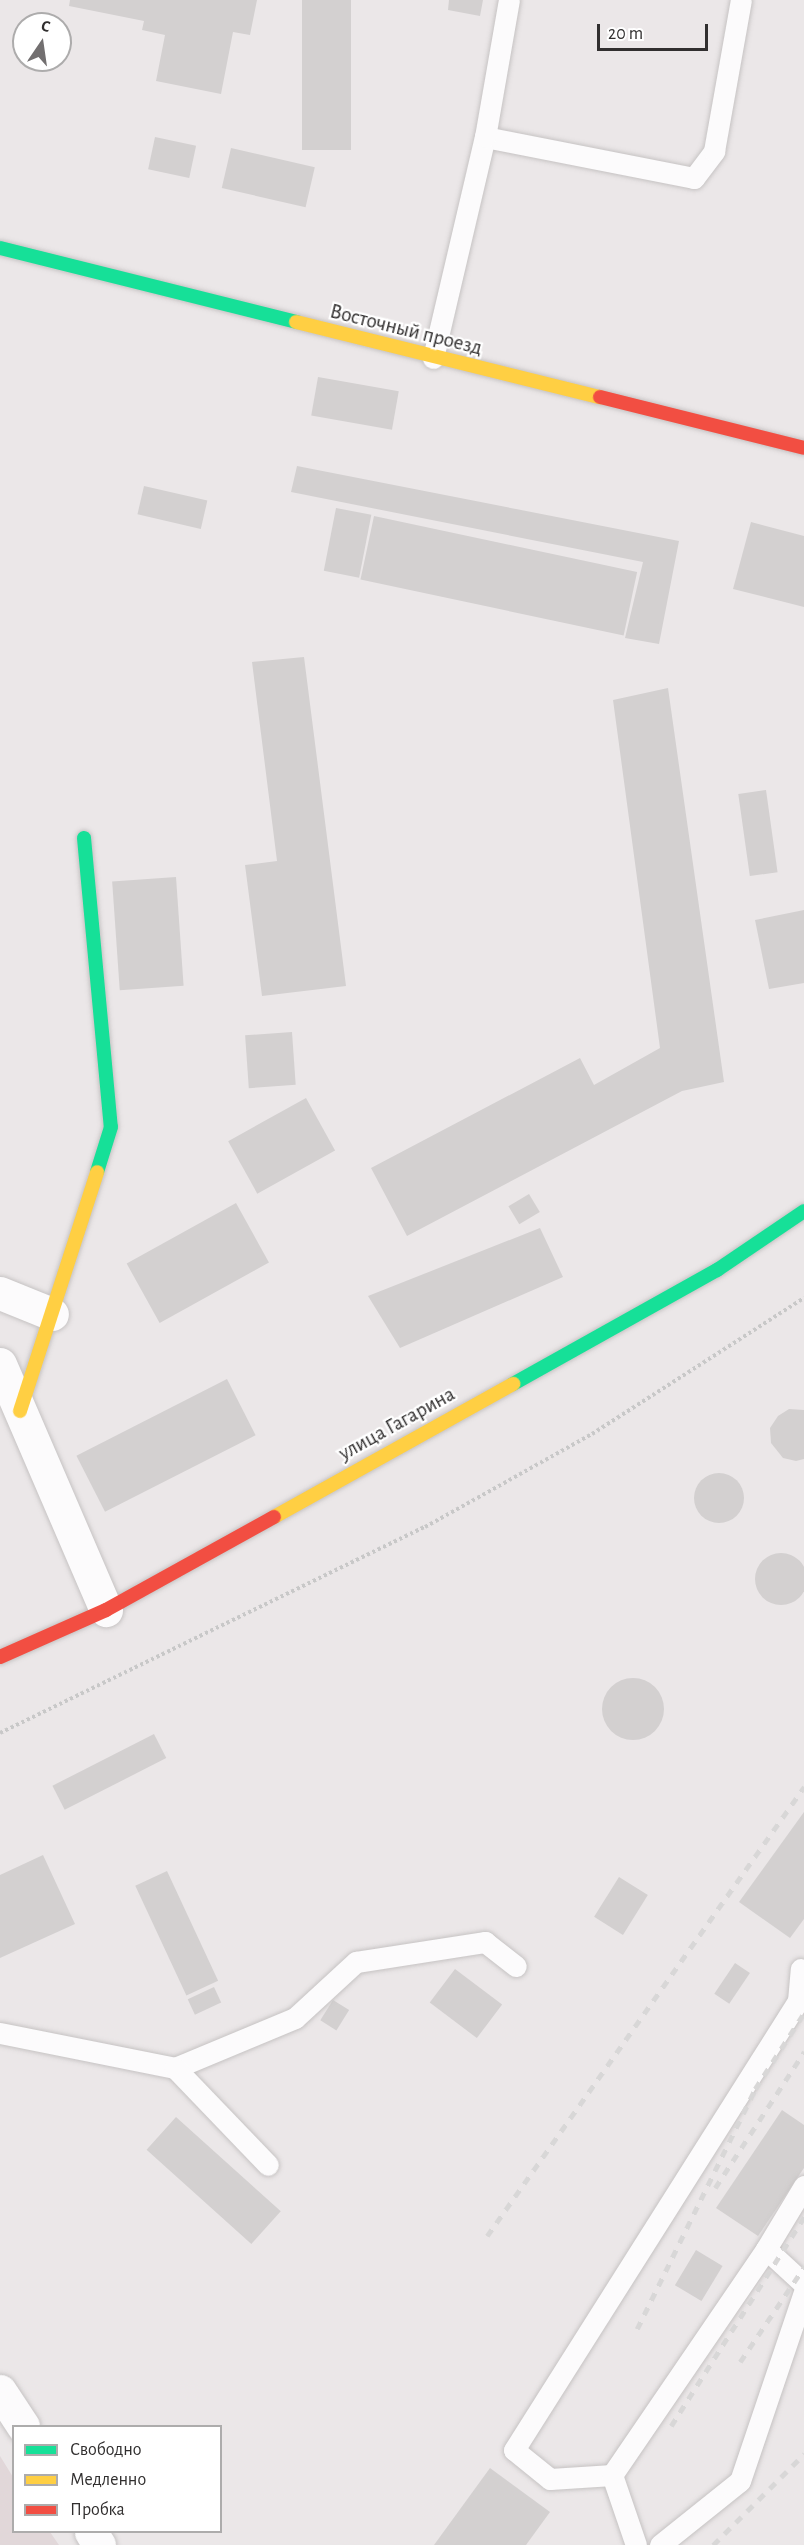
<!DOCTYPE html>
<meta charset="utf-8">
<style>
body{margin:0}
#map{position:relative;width:804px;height:2545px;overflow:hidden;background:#ebe7e8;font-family:"Alegreya Sans",sans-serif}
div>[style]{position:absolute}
.built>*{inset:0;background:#e1d7d9}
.building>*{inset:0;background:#d3d0d0;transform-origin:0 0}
.round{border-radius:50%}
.path>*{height:4px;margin-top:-2px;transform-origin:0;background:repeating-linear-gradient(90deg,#c8c8c8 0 3px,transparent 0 6px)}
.roads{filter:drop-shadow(0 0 2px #c6c3c3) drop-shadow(0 0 2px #c6c3c3)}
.lane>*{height:21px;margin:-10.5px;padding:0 10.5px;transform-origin:10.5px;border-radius:10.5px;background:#fcfbfc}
.street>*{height:33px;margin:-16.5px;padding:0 16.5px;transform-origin:16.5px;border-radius:16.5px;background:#fcfbfc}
.fast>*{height:14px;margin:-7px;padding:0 7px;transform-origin:7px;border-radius:7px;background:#16e098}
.slow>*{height:14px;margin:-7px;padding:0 7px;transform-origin:7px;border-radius:7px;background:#ffcf43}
.jam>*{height:14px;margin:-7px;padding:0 7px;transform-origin:7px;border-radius:7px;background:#f24e42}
.rail>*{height:4.5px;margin-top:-2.25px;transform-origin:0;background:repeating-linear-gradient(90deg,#d8d7d7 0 8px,transparent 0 16px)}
span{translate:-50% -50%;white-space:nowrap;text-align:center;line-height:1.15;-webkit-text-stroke:4.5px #fff;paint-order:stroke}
.street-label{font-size:21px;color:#312f2f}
.legend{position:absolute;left:12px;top:2425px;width:210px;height:108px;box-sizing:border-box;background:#fff;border:2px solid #adacac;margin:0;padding:8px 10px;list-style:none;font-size:18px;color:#312f2f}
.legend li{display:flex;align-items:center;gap:12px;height:30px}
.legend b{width:30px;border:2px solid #adacac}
.north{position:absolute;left:12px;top:12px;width:60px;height:60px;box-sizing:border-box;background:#fff;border:2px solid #adacac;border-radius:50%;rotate:13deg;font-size:16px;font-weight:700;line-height:24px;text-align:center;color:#312f2f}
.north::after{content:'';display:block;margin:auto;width:21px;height:27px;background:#726f70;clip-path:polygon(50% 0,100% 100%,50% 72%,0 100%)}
.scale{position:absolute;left:597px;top:24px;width:111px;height:27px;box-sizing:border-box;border:3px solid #312f2f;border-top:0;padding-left:8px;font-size:18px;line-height:21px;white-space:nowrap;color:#312f2f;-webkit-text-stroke:4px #fff;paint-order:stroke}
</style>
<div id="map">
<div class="built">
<i style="clip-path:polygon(0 2456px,13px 2477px,14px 2532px,50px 2532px,59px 2545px,0 2545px)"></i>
</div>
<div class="building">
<i style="clip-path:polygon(70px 0,257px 0,250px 35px,233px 32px,221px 94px,156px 81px,165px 35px,142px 30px,144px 21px,69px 6px)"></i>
<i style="left:302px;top:0;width:49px;height:150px"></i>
<i style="clip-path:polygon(449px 0,483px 0,480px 16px,448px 10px)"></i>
<i style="left:155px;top:137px;width:42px;height:33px;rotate:12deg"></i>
<i style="left:231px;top:148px;width:86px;height:41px;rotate:13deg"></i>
<i style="left:318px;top:377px;width:82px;height:39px;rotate:10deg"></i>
<i style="clip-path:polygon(297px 466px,679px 541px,659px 644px,625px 638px,643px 562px,291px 492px)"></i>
<i style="left:144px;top:486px;width:65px;height:29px;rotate:13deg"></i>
<i style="left:336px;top:508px;width:36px;height:64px;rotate:11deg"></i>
<i style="left:374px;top:516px;width:269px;height:65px;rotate:12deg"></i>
<i style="clip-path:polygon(751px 522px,804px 536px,804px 607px,733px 589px)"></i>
<i style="clip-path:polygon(304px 657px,346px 986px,262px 996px,245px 865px,277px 861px,252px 662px)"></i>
<i style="clip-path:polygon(668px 688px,724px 1082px,682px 1091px,407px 1236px,371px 1168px,580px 1058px,594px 1085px,660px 1048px,613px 700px)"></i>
<i style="left:766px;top:790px;width:83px;height:28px;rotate:82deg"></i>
<i style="left:176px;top:877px;width:109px;height:64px;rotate:86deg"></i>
<i style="clip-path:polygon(804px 910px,804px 983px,769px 989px,755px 920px)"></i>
<i style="left:292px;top:1032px;width:53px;height:47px;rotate:86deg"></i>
<i style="left:306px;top:1098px;width:60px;height:89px;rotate:61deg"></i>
<i style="left:529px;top:1194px;width:21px;height:24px;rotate:59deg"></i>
<i style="left:236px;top:1203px;width:68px;height:125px;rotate:61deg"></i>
<i style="clip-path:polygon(540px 1228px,563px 1277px,400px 1348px,368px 1296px)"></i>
<i style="left:227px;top:1379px;width:63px;height:169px;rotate:63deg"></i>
<i style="clip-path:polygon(789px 1409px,804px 1410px,804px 1459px,796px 1461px,783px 1458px,771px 1443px,770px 1428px,778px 1416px)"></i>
<i class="round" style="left:694px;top:1473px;width:50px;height:50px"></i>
<i class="round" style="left:755px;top:1553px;width:52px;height:52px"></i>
<i class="round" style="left:602px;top:1678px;width:62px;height:62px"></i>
<i style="left:154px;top:1734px;width:27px;height:114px;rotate:63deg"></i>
<i style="clip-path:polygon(804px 1812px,804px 1919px,790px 1938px,739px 1902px)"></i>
<i style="clip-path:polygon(43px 1855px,75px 1924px,0 1958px,0 1875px)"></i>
<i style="left:167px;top:1871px;width:121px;height:35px;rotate:65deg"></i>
<i style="left:619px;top:1877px;width:34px;height:47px;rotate:32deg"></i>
<i style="left:735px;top:1963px;width:18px;height:37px;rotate:34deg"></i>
<i style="left:455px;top:1969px;width:59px;height:42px;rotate:37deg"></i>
<i style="left:214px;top:1987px;width:17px;height:29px;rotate:65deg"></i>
<i style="left:333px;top:2000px;width:19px;height:24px;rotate:32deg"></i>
<i style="clip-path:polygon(782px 2110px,804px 2125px,804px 2168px,758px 2236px,716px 2208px)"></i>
<i style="left:176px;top:2117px;width:141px;height:44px;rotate:42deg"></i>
<i style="left:696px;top:2250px;width:31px;height:41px;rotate:31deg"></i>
<i style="clip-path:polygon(490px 2468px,550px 2512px,526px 2545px,434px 2545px)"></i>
</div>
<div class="path">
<i style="left:0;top:1733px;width:472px;rotate:-25.9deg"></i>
<i style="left:425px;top:1527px;width:191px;rotate:-29.1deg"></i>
<i style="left:592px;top:1434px;width:252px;rotate:-32.7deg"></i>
</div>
<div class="roads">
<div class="lane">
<i style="left:485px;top:137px;width:213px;rotate:11.1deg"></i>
<i style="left:694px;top:178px;width:34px;rotate:-53deg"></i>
<i style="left:714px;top:151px;width:153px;rotate:-79.9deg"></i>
<i style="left:433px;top:358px;width:227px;rotate:-76.8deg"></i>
<i style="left:485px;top:137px;width:139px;rotate:-80.1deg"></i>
<i style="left:0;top:2033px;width:178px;rotate:11.3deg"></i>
<i style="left:175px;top:2068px;width:130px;rotate:-22.6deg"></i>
<i style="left:295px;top:2018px;width:83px;rotate:-42.6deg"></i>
<i style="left:356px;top:1962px;width:131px;rotate:-8.8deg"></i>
<i style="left:485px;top:1942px;width:39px;rotate:38deg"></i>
<i style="left:175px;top:2068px;width:134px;rotate:46.2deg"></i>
<i style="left:804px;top:2186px;width:74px;rotate:121.1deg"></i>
<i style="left:766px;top:2249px;width:52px;rotate:42.6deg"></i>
<i style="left:612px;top:2475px;width:62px;rotate:176.3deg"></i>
<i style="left:550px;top:2479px;width:46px;rotate:-141.1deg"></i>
<i style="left:514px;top:2450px;width:531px;rotate:-57.69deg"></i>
<i style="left:798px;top:2001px;width:32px;rotate:-85deg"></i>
<i style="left:636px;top:2545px;width:74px;rotate:-108.9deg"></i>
<i style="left:612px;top:2475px;width:273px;rotate:-55.7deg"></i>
<i style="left:660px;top:2545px;width:102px;rotate:-38.7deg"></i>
<i style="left:740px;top:2481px;width:200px;rotate:-71.3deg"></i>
</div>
<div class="street">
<i style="left:0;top:1293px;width:56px;rotate:22deg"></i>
<i style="left:0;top:1364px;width:268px;rotate:66.7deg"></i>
<i style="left:0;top:2391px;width:42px;rotate:56.7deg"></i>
<i style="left:91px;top:2532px;width:15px;rotate:58deg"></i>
</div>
<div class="fast">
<i style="left:0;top:248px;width:305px;rotate:14deg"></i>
<i style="left:84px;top:838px;width:290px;rotate:84.7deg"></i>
<i style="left:111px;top:1127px;width:47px;rotate:107.3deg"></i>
<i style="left:513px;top:1384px;width:234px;rotate:-29.2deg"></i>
<i style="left:717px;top:1270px;width:105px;rotate:-34.1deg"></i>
</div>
<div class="slow">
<i style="left:296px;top:322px;width:313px;rotate:13.9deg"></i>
<i style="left:20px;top:1411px;width:251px;rotate:-72.1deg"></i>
<i style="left:274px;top:1517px;width:274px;rotate:-29.1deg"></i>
</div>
<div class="jam">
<i style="left:600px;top:397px;width:210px;rotate:14deg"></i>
<i style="left:0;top:1657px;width:116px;rotate:-23.9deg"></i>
<i style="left:106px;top:1610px;width:192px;rotate:-29deg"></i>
</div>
</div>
<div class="rail">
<i style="left:715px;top:2188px;width:163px;rotate:-56.8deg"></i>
<i style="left:487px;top:2236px;width:550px;rotate:-54.78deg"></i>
<i style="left:637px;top:2329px;width:267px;rotate:-63.8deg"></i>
<i style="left:755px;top:2089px;width:90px;rotate:-57.2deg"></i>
<i style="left:740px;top:2362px;width:115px;rotate:-56deg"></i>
<i style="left:671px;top:2426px;width:248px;rotate:-57.5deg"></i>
<i style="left:713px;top:2545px;width:129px;rotate:-45deg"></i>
</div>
<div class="street-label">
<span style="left:406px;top:330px;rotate:14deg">Восточный проезд</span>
<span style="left:397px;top:1424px;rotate:-29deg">улица Гагарина</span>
</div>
<ul class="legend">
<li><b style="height:8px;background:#16e098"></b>Свободно</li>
<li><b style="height:8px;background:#ffcf43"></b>Медленно</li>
<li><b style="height:8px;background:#f24e42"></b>Пробка</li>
</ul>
<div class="north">С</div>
<div class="scale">20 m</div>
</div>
